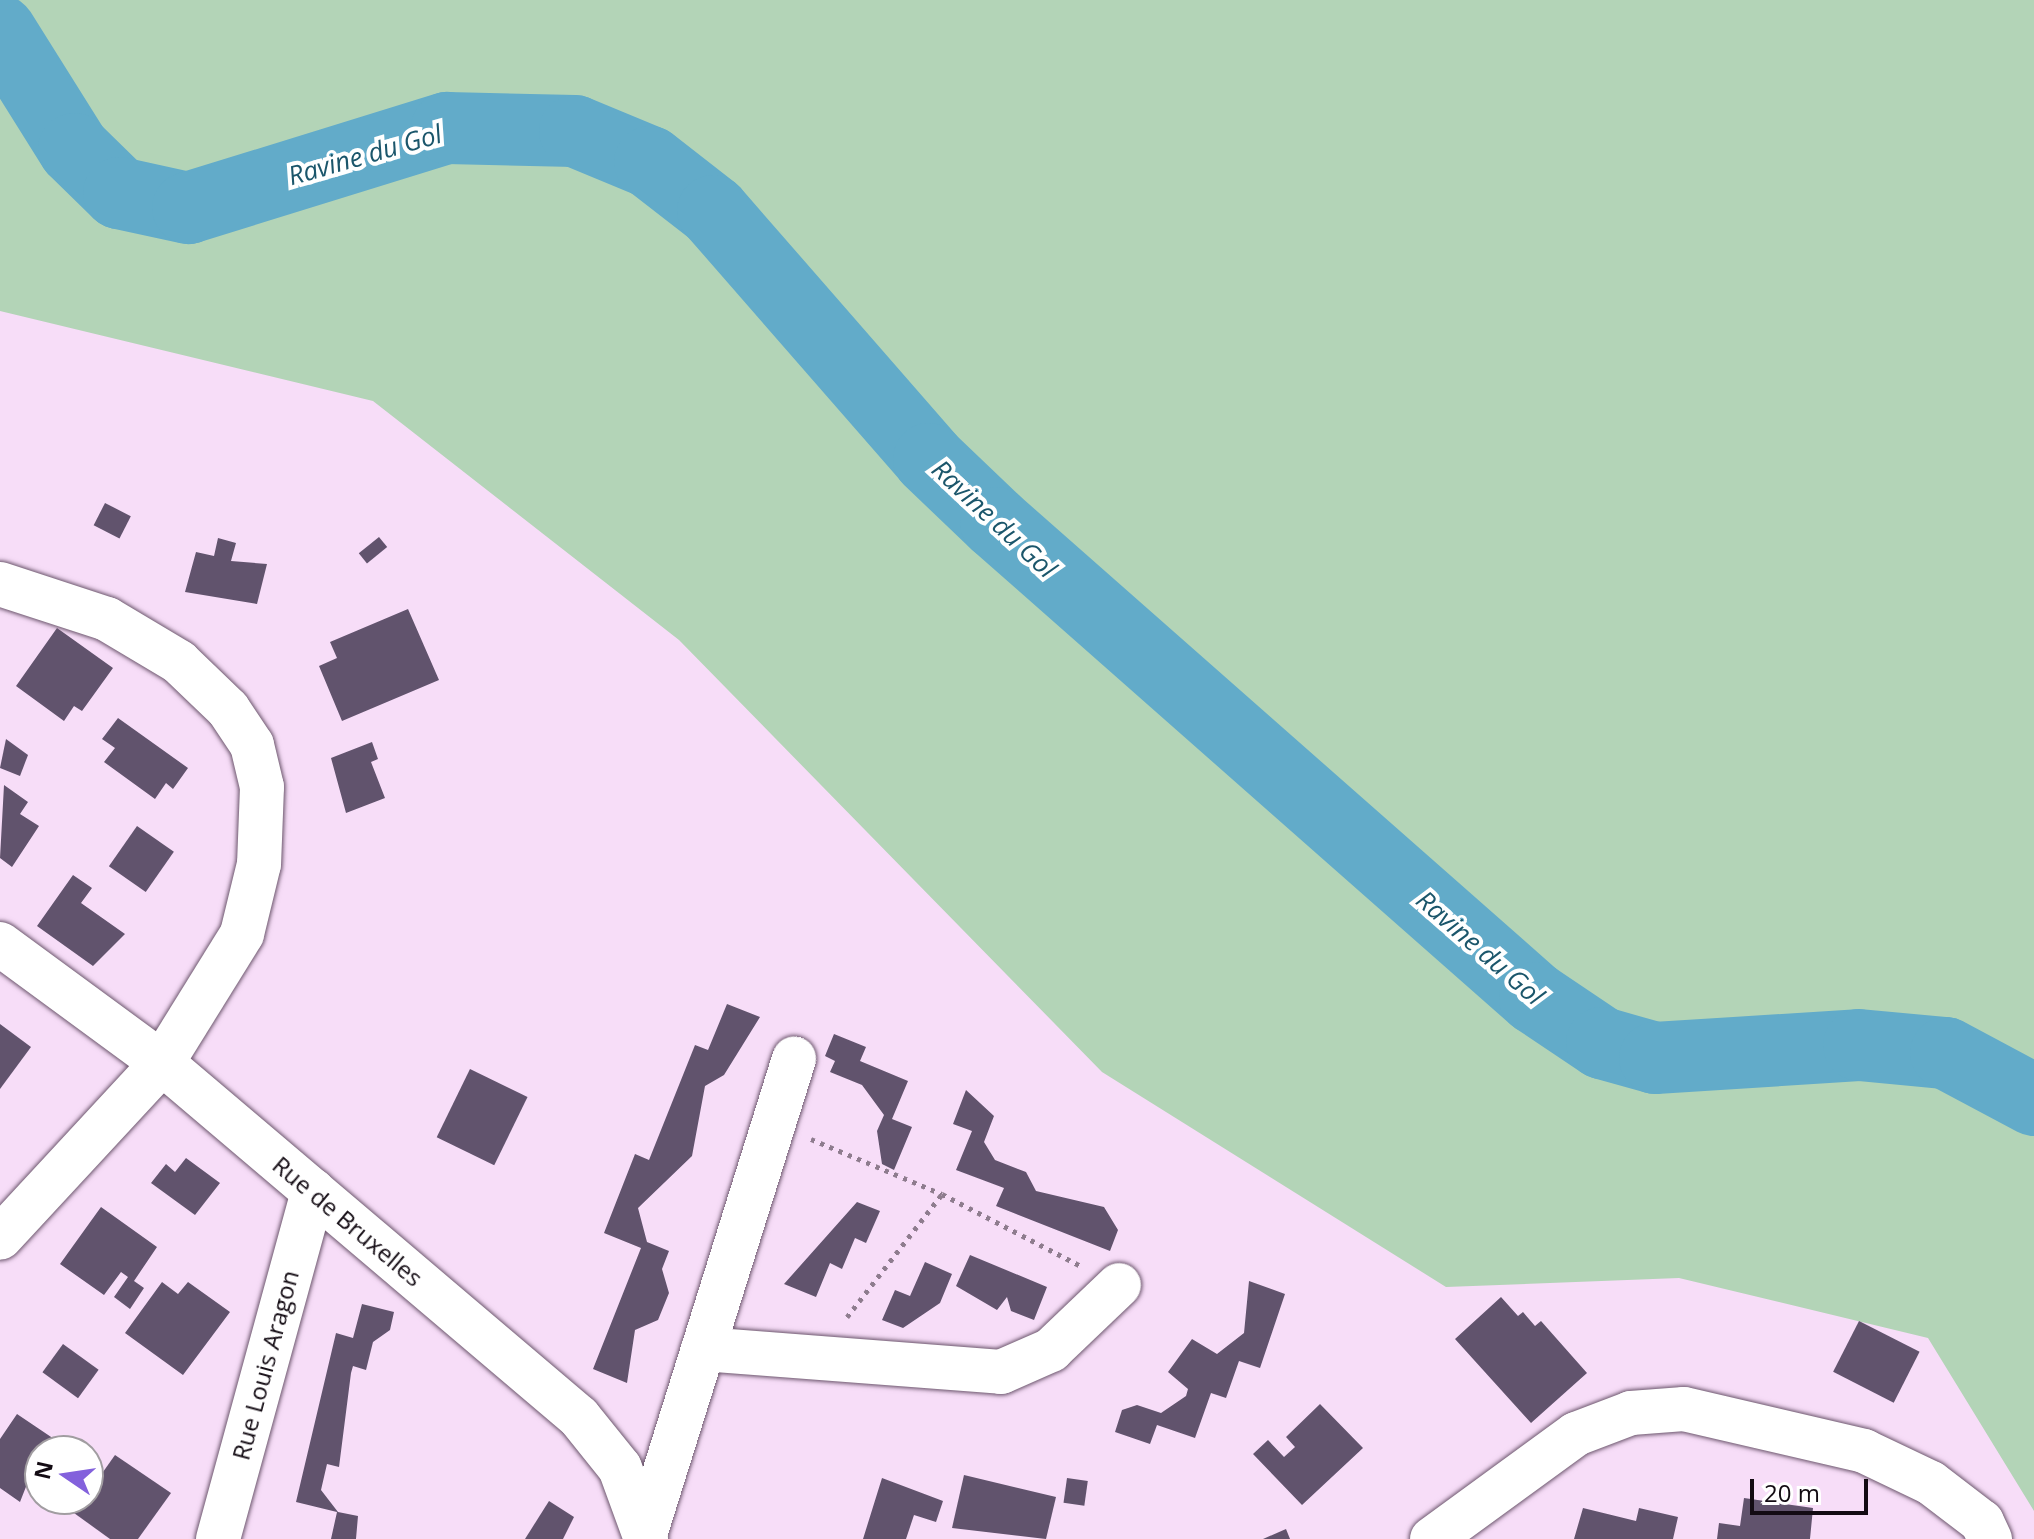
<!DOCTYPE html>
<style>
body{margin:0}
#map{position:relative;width:2034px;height:1539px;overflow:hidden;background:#f7ddf8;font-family:"Open Sans",sans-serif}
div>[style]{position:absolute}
.green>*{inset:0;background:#b3d4b7}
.river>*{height:72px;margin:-36px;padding:0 36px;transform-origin:36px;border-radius:36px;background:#62abc9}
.building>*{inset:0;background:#61536d;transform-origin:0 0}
.path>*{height:5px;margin-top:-2.5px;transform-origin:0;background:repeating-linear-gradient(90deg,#8e7c8e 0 4px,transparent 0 10px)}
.roads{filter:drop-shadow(0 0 2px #6d576e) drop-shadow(0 0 2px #6d576e)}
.minor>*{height:44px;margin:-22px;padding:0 22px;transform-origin:22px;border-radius:22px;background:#fff}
span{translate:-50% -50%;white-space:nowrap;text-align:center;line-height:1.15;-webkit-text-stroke:8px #fff;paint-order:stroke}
.street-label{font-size:24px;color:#130b13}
.water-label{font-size:26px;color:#1b566b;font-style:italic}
.north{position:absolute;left:24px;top:1435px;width:80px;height:80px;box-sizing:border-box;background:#fff;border:2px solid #a19da1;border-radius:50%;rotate:283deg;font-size:22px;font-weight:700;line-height:32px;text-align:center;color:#130b13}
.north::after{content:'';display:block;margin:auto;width:28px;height:36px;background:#8361dc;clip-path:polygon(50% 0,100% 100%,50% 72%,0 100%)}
.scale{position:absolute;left:1750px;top:1479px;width:118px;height:36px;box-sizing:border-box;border:4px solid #130b13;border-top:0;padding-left:10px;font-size:24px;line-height:28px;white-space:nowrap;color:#130b13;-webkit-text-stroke:6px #fff;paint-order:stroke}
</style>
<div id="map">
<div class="green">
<i style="clip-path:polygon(0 0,2034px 0,2034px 1511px,1928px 1338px,1679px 1278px,1446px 1287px,1102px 1072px,679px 640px,373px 401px,0 311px)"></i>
</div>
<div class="river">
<i style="left:0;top:31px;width:139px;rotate:57.9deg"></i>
<i style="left:74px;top:149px;width:63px;rotate:44.4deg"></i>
<i style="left:119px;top:193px;width:71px;rotate:12.3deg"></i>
<i style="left:188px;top:208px;width:271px;rotate:-17.2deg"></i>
<i style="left:447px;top:128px;width:128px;rotate:1.3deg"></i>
<i style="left:575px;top:131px;width:81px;rotate:22.5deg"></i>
<i style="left:650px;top:162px;width:80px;rotate:37.9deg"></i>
<i style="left:713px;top:211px;width:329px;rotate:48.9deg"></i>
<i style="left:929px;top:459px;width:93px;rotate:43.7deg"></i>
<i style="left:996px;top:523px;width:718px;rotate:41.39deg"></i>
<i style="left:1535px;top:998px;width:81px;rotate:33.9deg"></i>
<i style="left:1602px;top:1043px;width:55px;rotate:15.8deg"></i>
<i style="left:1655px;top:1058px;width:204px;rotate:-3.6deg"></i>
<i style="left:1859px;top:1045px;width:87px;rotate:5.3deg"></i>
<i style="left:1946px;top:1053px;width:100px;rotate:28.1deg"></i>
</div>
<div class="building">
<i style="left:105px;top:503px;width:29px;height:25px;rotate:27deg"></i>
<i style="left:379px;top:537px;width:13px;height:26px;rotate:51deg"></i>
<i style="clip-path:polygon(218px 538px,236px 543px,231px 561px,267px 564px,257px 604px,185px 592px,196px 552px,214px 556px)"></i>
<i style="clip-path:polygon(408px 609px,439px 680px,342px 721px,319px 666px,337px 658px,330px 642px)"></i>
<i style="clip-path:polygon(57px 628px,113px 668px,82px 711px,74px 706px,64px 721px,16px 686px)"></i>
<i style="clip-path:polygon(118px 718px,188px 768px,173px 789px,166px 783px,155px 799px,104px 762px,115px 748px,102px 739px)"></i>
<i style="clip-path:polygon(6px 739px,28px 755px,20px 776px,0 768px)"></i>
<i style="clip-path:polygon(372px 742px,378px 759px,371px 762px,385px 798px,346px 813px,331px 758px)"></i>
<i style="clip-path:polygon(4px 785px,28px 802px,20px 814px,39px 826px,12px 867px,0 858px)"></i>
<i style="left:137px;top:826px;width:45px;height:49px;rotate:35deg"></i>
<i style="clip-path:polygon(73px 875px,92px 888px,81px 903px,125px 934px,93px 966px,37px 926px)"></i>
<i style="clip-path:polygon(727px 1004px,760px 1017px,724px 1075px,705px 1086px,692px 1156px,638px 1208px,647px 1242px,669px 1251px,662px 1269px,669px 1293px,658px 1320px,635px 1330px,627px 1383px,593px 1369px,641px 1248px,604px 1233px,635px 1154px,649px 1160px,695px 1045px,708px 1050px)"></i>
<i style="clip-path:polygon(0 1024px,31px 1047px,0 1089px)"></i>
<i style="clip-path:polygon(834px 1034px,866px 1047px,860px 1061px,908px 1081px,892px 1119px,912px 1127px,894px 1170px,882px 1164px,877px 1131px,884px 1115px,862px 1085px,830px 1072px,835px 1061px,825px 1056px)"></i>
<i style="left:470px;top:1069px;width:64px;height:76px;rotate:26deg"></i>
<i style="clip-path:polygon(966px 1090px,994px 1116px,984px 1142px,995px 1160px,1026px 1172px,1036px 1191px,1104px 1207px,1118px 1230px,1110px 1251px,996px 1206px,1004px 1188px,956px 1170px,972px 1131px,953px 1124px)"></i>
<i style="clip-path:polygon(186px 1158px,220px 1183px,195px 1215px,151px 1183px,166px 1164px,175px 1172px)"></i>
<i style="clip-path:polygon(857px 1202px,880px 1211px,866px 1243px,855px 1238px,842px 1269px,830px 1263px,816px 1297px,784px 1284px)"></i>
<i style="clip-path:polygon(101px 1207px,157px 1247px,134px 1281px,144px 1288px,130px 1309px,114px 1297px,128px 1277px,121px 1272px,104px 1295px,60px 1264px)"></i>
<i style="clip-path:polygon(970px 1255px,1047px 1287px,1034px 1320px,1011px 1311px,1007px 1297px,997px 1310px,956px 1286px)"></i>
<i style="clip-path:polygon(925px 1262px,952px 1274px,940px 1303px,903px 1328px,882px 1320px,895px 1290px,910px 1296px)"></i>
<i style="clip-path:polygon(1249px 1281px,1285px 1294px,1260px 1368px,1239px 1361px,1226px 1398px,1211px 1393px,1195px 1438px,1157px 1425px,1150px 1444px,1115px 1432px,1122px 1410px,1137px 1405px,1161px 1413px,1186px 1396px,1188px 1389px,1168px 1372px,1192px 1339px,1217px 1354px,1244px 1333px)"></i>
<i style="clip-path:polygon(162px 1282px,178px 1294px,188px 1282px,230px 1312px,183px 1375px,125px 1333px)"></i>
<i style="clip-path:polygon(1501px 1297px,1518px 1316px,1523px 1312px,1535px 1326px,1541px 1321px,1587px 1373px,1531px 1423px,1455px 1339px)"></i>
<i style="clip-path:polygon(362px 1304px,394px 1312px,390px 1330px,373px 1342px,366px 1370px,353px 1366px,351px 1373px,339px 1467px,327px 1464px,321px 1490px,338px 1512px,358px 1516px,356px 1539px,331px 1539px,337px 1512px,296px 1502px,336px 1333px,353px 1338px)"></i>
<i style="left:1859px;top:1321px;width:68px;height:57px;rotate:27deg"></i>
<i style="left:63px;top:1344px;width:44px;height:35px;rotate:36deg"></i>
<i style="clip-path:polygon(1320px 1404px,1363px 1448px,1302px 1505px,1253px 1454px,1268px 1440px,1284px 1457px,1295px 1447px,1286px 1437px)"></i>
<i style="clip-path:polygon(17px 1414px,60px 1443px,54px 1451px,40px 1451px,20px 1502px,0 1488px,0 1439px)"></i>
<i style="clip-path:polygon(115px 1455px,171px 1493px,138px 1539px,110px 1539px,74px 1513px)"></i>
<i style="clip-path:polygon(964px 1475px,1056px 1497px,1046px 1539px,952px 1528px)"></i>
<i style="clip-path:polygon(882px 1478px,943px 1501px,936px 1522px,914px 1515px,906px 1539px,863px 1539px)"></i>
<i style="left:1067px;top:1478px;width:21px;height:25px;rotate:8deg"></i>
<i style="clip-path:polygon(40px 1490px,40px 1499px,57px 1499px,51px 1508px,35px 1496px)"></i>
<i style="clip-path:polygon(1744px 1498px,1813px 1508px,1810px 1539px,1717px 1539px,1719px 1523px,1740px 1526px)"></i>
<i style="clip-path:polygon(549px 1501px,574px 1517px,563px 1539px,525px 1539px)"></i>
<i style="clip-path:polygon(1583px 1508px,1636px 1521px,1639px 1508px,1678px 1517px,1673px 1539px,1574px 1539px)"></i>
<i style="clip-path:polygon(1286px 1529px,1290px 1539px,1263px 1539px)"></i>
</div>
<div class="path">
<i style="left:811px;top:1139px;width:142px;rotate:22.8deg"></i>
<i style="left:942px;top:1194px;width:157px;rotate:27.4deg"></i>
<i style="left:847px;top:1317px;width:155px;rotate:-52.3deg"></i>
</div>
<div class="roads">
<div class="minor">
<i style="left:0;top:584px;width:113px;rotate:18.1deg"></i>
<i style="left:107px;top:619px;width:84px;rotate:30.8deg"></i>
<i style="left:179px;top:662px;width:68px;rotate:43.8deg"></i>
<i style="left:228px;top:709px;width:43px;rotate:56.3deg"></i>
<i style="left:252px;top:745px;width:43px;rotate:76.6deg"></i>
<i style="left:262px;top:787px;width:77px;rotate:92.2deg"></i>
<i style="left:259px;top:864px;width:72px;rotate:103.7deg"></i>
<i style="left:242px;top:934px;width:152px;rotate:121.8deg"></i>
<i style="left:162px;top:1063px;width:238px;rotate:132.8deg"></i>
<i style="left:0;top:944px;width:201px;rotate:36.3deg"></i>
<i style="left:162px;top:1063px;width:547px;rotate:40.33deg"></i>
<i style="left:579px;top:1417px;width:65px;rotate:51.2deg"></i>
<i style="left:620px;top:1468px;width:76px;rotate:69.9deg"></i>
<i style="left:703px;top:1349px;width:299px;rotate:4.4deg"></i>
<i style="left:1001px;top:1372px;width:55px;rotate:-23.7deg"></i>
<i style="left:1051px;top:1350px;width:94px;rotate:-43.7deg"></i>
<i style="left:647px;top:1528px;width:492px;rotate:-72.6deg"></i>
<i style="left:218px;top:1539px;width:361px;rotate:-74.7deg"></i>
<i style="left:1432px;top:1539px;width:178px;rotate:-36.1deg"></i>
<i style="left:1576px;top:1434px;width:59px;rotate:-20.9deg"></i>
<i style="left:1631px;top:1413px;width:53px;rotate:-4.3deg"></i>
<i style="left:1684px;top:1409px;width:185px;rotate:13.1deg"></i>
<i style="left:1864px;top:1451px;width:74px;rotate:25.5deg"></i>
<i style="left:1931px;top:1483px;width:64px;rotate:37.4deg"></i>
<i style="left:1982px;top:1522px;width:19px;rotate:65deg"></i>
</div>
</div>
<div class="street-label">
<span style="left:348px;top:1221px;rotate:40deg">Rue de Bruxelles</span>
<span style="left:265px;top:1365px;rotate:-75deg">Rue Louis Aragon</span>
</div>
<div class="water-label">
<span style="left:365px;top:155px;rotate:-16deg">Ravine du Gol</span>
<span style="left:994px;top:519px;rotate:43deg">Ravine du Gol</span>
<span style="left:1480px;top:948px;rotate:41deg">Ravine du Gol</span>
</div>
<div class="north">N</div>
<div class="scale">20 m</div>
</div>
